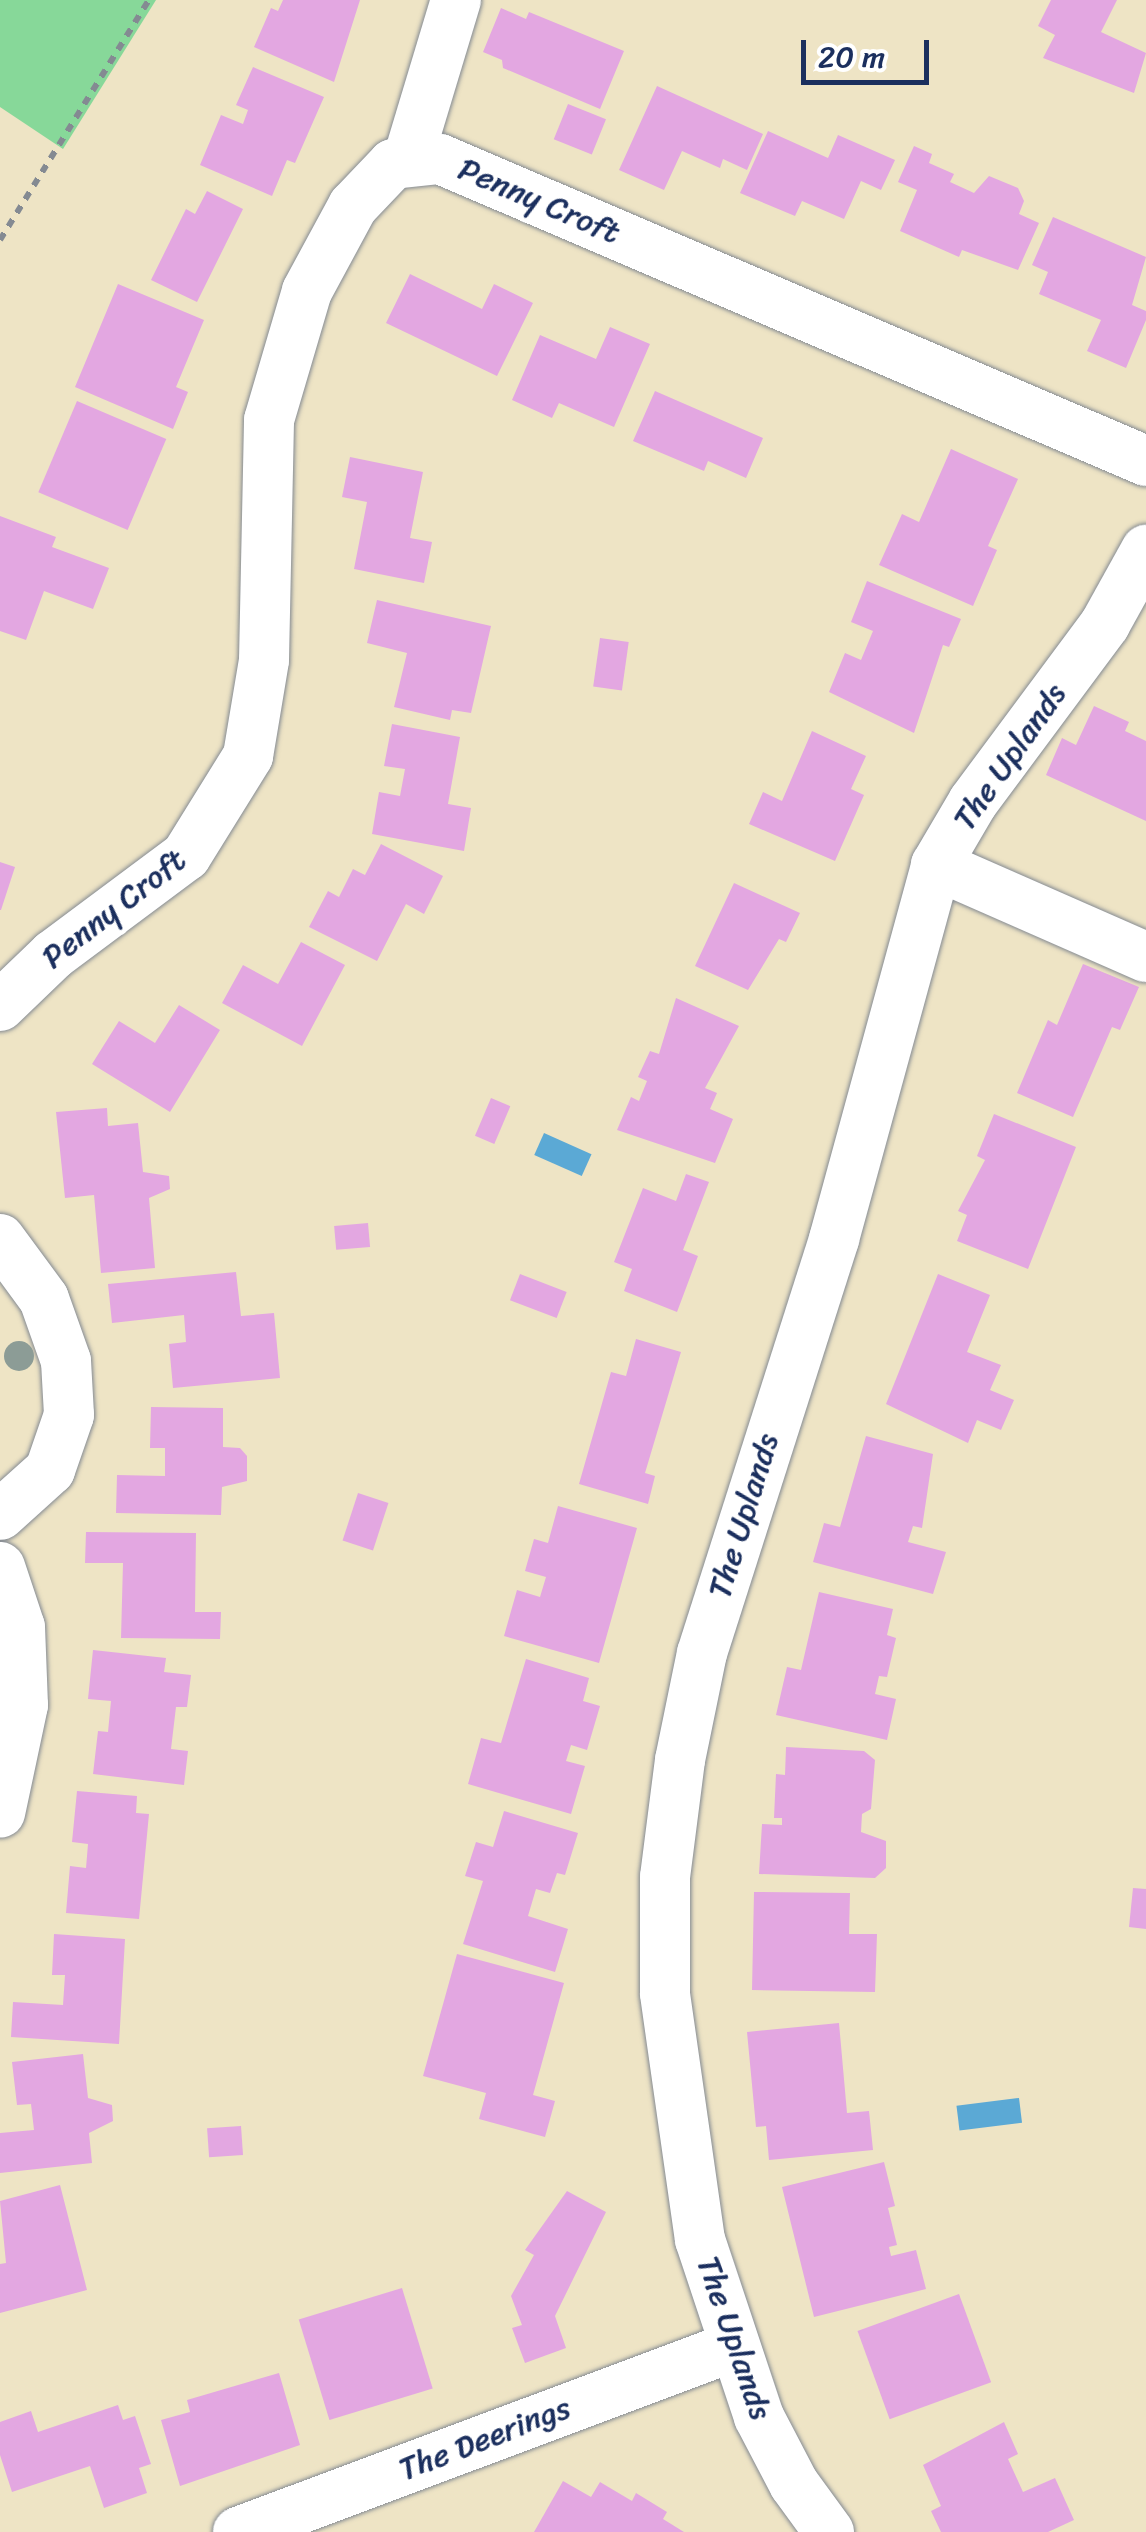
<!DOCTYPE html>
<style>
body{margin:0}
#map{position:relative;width:1146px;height:2532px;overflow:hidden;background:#eee4c5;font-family:Sriracha,sans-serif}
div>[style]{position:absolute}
.green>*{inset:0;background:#87d899}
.water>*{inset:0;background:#5ba9d5;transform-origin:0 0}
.building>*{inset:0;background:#e3a7e1;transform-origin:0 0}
.path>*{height:6px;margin-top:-3px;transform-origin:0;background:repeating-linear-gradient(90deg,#848a92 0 8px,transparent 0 16px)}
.roads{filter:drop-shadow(0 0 2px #848a92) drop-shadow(0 0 2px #848a92)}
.street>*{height:50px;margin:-25px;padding:0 25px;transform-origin:25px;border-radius:25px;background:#fff}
.trees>*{width:30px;height:30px;margin:-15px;border-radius:50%;background:#8c9c96}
span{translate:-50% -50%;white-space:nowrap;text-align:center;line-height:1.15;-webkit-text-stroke:9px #fff;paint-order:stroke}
.street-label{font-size:32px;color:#1b2f5e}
.scale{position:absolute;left:801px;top:40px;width:128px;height:45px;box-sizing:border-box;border:5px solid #1b2f5e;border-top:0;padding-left:12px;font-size:30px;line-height:35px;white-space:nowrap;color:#1b2f5e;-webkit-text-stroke:8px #fff;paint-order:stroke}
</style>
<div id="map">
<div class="green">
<i style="clip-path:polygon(0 0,156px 0,63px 149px,0 107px)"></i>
</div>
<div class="water">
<i style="left:544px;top:1133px;width:52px;height:24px;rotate:24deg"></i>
<i style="left:1019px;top:2098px;width:25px;height:63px;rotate:83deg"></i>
</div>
<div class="building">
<i style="clip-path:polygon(283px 0,360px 0,334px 82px,254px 47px,271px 8px,278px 11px)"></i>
<i style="clip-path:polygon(1051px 0,1117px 0,1101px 32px,1146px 53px,1134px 93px,1043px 58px,1055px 35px,1038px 26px)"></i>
<i style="clip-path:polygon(501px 8px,526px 19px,529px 12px,624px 51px,600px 109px,503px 68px,502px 60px,483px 52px)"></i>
<i style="clip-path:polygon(253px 67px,324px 97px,295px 163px,287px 160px,272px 196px,200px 165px,221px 115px,243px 124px,248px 110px,236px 105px)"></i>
<i style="clip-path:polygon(657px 86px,763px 134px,747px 170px,723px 159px,720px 168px,682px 151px,664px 190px,619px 170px)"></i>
<i style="left:568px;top:104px;width:41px;height:38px;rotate:22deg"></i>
<i style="clip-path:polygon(768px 131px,828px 158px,838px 135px,895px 160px,881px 190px,861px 181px,844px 219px,802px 201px,795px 216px,740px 193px)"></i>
<i style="clip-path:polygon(914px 146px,932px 154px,929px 163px,954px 174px,950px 182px,974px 193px,989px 176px,1018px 188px,1024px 201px,1019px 214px,1039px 223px,1018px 270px,962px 250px,959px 257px,900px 231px,917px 190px,898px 182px)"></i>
<i style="clip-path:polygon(207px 191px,243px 209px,197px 302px,151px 280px,186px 209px,195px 214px)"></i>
<i style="clip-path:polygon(1053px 217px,1146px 257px,1132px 305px,1146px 311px,1146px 320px,1126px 368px,1087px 351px,1101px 320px,1039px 294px,1048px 272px,1032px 265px)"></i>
<i style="clip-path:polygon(410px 274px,482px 309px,494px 284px,533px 303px,497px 376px,386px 323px)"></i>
<i style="clip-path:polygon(118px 284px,204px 320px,176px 387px,188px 392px,173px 429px,75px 387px)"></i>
<i style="clip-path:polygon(610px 327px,650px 344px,614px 427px,559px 403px,552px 418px,512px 400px,540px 335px,596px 359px)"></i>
<i style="clip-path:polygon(655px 391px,763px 438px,746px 478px,708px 461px,704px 471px,633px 441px)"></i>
<i style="left:77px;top:401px;width:97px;height:99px;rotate:23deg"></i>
<i style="clip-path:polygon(951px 449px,1018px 479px,988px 546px,997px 550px,973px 606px,879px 565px,902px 514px,919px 522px)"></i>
<i style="clip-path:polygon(350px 457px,423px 472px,410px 538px,432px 542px,424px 583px,354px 569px,367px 502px,342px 497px)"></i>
<i style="clip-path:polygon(0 516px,56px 537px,52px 547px,109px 568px,93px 609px,44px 591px,26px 640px,0 631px)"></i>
<i style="clip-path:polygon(867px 581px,961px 619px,949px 647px,943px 645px,914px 733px,829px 692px,845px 653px,861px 660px,873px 631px,851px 622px)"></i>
<i style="clip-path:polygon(377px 600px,491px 626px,471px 713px,452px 710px,450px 720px,394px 707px,407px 653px,367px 643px)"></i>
<i style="left:600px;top:638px;width:29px;height:49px;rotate:8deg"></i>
<i style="clip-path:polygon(1094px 706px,1129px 722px,1125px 731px,1146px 741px,1146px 821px,1046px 775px,1062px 738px,1076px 745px)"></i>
<i style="clip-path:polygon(392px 724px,460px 737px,448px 804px,471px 808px,464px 851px,372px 834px,379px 792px,400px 796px,405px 769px,384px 766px)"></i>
<i style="clip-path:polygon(812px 731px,866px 756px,851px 789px,864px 795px,835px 861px,749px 824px,763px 792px,782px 801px)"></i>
<i style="clip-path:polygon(381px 844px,443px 876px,424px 914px,406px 904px,377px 961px,309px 927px,328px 891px,339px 897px,353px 869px,365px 875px)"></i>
<i style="clip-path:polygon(0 862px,15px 867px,1px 910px,0 910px)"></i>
<i style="clip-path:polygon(734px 883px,800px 913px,786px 942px,779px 939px,748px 990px,695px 966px)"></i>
<i style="clip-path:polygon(301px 942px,345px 965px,302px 1046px,222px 1003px,243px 965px,278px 984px)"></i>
<i style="clip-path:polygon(1083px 964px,1139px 987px,1120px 1030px,1112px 1027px,1073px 1117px,1017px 1093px,1048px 1020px,1057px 1025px)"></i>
<i style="clip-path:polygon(676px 998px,739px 1026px,705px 1088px,717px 1093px,710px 1109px,733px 1119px,715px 1163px,617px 1130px,631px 1097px,639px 1101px,647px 1081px,638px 1077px,650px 1051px,659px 1054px)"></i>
<i style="clip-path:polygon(179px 1005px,220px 1030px,170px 1112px,92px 1064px,119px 1021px,155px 1043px)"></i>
<i style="left:491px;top:1098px;width:21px;height:41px;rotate:23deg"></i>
<i style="clip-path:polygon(107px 1108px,108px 1126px,138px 1123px,143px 1172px,169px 1176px,170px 1189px,149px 1198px,155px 1268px,101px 1273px,94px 1195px,65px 1198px,56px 1112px)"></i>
<i style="clip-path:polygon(994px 1114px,1076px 1147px,1028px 1269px,957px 1241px,967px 1215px,958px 1211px,985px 1160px,977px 1156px)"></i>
<i style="clip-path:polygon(686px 1174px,709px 1182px,683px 1250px,698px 1256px,677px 1312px,624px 1291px,632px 1269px,614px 1262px,643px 1188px,676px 1201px)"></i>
<i style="left:368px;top:1223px;width:24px;height:34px;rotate:85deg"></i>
<i style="clip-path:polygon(236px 1272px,241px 1316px,274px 1313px,280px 1378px,173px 1388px,169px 1344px,186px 1342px,184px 1315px,112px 1323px,108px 1284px)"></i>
<i style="left:520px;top:1274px;width:50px;height:28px;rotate:21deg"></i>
<i style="clip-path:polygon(938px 1274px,990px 1295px,967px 1352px,1001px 1365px,990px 1390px,1014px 1400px,1001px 1430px,977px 1420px,968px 1443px,886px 1404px)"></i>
<i style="clip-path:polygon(636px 1339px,681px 1352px,645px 1473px,655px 1476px,648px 1504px,579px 1484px,611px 1372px,626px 1376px)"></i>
<i style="clip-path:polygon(151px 1407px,223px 1408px,223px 1447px,240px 1448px,247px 1456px,247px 1481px,222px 1487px,221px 1515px,116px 1513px,117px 1475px,165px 1476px,165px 1448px,150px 1448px)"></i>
<i style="clip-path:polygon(866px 1436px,933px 1454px,922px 1528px,913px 1526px,908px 1542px,946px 1552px,933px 1594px,813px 1562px,824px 1523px,840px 1527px)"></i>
<i style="left:358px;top:1493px;width:32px;height:50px;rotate:18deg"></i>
<i style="clip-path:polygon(558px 1506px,637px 1528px,599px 1663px,504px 1636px,517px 1590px,540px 1597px,546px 1577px,525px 1571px,534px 1539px,548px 1543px)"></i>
<i style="clip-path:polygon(86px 1532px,196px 1533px,195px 1612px,221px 1612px,220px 1639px,121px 1638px,123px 1563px,85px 1563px)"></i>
<i style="clip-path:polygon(819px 1592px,893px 1609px,887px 1635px,896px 1638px,887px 1677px,879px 1676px,875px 1694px,896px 1699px,887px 1740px,776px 1715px,787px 1667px,801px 1670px)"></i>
<i style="clip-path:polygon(93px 1650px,166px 1658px,164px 1672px,191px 1675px,187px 1707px,176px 1707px,171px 1749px,188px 1751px,184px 1785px,93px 1774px,98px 1731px,108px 1732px,111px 1701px,88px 1699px)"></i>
<i style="clip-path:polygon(526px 1659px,589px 1678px,583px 1701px,600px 1706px,587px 1750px,571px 1745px,566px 1761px,585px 1766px,571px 1814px,468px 1784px,481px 1738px,501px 1743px)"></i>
<i style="clip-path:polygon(786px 1747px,864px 1751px,875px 1760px,871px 1809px,862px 1814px,861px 1832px,886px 1841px,886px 1868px,875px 1878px,759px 1874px,762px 1824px,782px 1825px,782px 1818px,774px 1818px,776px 1774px,785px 1775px)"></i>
<i style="clip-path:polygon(77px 1791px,137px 1796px,136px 1813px,149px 1814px,139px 1919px,66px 1913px,70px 1866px,86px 1868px,88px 1844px,72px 1842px)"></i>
<i style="clip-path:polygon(504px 1811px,578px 1833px,565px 1875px,557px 1873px,550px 1893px,536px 1889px,528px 1916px,568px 1929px,555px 1972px,463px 1944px,483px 1881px,465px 1876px,476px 1842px,493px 1847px)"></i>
<i style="clip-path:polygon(1133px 1888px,1146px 1889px,1146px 1929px,1129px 1927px)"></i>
<i style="clip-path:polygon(754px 1892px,850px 1893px,849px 1934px,877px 1934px,875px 1992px,752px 1990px)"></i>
<i style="clip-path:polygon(54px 1934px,125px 1939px,119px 2044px,11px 2037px,13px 2002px,63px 2005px,65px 1975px,52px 1975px)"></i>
<i style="clip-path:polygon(457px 1954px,564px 1983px,533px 2095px,555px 2101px,545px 2137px,479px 2119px,486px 2093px,423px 2076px)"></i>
<i style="clip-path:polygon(839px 2023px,847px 2113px,869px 2111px,873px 2150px,769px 2160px,766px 2126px,756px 2127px,747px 2032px)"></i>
<i style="clip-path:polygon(83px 2054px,88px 2098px,112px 2105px,113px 2121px,89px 2133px,92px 2163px,0 2173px,0 2133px,34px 2130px,31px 2104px,17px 2105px,12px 2062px)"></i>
<i style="left:241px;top:2126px;width:29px;height:34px;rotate:86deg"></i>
<i style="clip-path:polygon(884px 2162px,895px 2206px,888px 2208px,897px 2245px,889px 2247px,891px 2256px,916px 2250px,926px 2289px,814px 2317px,782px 2187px)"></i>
<i style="clip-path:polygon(60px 2185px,87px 2290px,0 2313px,0 2264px,6px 2263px,0 2201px)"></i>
<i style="clip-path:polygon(567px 2191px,606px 2212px,555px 2316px,566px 2348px,525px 2363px,512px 2328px,522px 2325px,511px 2296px,534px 2255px,525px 2250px)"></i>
<i style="left:402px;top:2288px;width:105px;height:108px;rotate:73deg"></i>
<i style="left:959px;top:2294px;width:94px;height:108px;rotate:70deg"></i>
<i style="clip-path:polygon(279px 2373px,300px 2445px,180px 2486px,161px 2420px,190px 2412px,187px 2400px)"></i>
<i style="clip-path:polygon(118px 2405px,123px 2420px,135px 2416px,151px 2464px,139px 2468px,147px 2493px,104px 2508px,90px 2466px,12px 2492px,0 2455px,0 2422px,31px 2411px,38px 2432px)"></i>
<i style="clip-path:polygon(1004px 2422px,1018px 2454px,1008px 2459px,1023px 2492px,1055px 2478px,1074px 2520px,1048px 2532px,941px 2532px,931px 2511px,941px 2506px,923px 2465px)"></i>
<i style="clip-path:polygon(563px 2481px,591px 2497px,600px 2482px,632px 2501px,636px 2493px,667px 2512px,663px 2519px,684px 2532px,534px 2532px)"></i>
</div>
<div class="path">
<i style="left:0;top:240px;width:282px;rotate:-58.2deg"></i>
</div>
<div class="roads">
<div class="street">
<i style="left:408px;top:159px;width:166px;rotate:-73.2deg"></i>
<i style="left:936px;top:865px;width:229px;rotate:23.7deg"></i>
<i style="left:0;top:1006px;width:74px;rotate:-43.9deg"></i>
<i style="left:53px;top:955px;width:166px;rotate:-36.7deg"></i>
<i style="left:186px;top:856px;width:118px;rotate:-58.2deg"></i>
<i style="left:248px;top:756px;width:97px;rotate:-80.5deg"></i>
<i style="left:264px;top:660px;width:240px;rotate:-88.8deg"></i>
<i style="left:269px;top:420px;width:134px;rotate:-73.6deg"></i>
<i style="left:307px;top:291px;width:97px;rotate:-61.6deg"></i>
<i style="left:353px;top:206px;width:58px;rotate:-46.4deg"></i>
<i style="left:393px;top:164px;width:47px;rotate:-6.1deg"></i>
<i style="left:440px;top:159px;width:768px;rotate:23.16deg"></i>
<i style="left:0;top:1239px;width:74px;rotate:53.7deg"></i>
<i style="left:44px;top:1299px;width:66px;rotate:70.5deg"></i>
<i style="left:66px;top:1361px;width:54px;rotate:86.8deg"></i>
<i style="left:69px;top:1415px;width:58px;rotate:109.1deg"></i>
<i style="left:50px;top:1470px;width:67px;rotate:138deg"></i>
<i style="left:0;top:1567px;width:63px;rotate:71.6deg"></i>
<i style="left:20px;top:1627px;width:78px;rotate:87.8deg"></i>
<i style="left:23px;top:1705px;width:110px;rotate:102deg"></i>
<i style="left:238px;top:2532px;width:528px;rotate:-20.53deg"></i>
<i style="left:829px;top:2532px;width:59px;rotate:-126.1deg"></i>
<i style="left:794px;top:2484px;width:76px;rotate:-117.6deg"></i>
<i style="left:759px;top:2417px;width:187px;rotate:-108.4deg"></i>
<i style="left:700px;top:2240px;width:249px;rotate:-98.1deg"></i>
<i style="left:665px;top:1993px;width:116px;rotate:-90deg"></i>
<i style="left:665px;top:1877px;width:118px;rotate:-82.7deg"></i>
<i style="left:680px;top:1760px;width:109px;rotate:-78.4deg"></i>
<i style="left:702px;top:1653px;width:435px;rotate:-72.3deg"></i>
<i style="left:834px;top:1239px;width:388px;rotate:-74.7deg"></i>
<i style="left:936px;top:865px;width:73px;rotate:-59.6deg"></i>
<i style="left:973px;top:802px;width:222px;rotate:-53.4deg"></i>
<i style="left:1105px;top:624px;width:85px;rotate:-61deg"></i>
</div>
</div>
<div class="trees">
<i style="left:19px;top:1356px"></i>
</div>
<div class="street-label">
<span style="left:539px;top:201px;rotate:23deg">Penny Croft</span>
<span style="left:1010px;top:757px;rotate:-55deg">The Uplands</span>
<span style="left:114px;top:909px;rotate:-38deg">Penny Croft</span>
<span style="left:744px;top:1516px;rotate:-73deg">The Uplands</span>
<span style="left:734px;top:2338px;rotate:71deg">The Uplands</span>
<span style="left:485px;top:2439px;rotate:-21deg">The Deerings</span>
</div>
<div class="scale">20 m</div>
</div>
